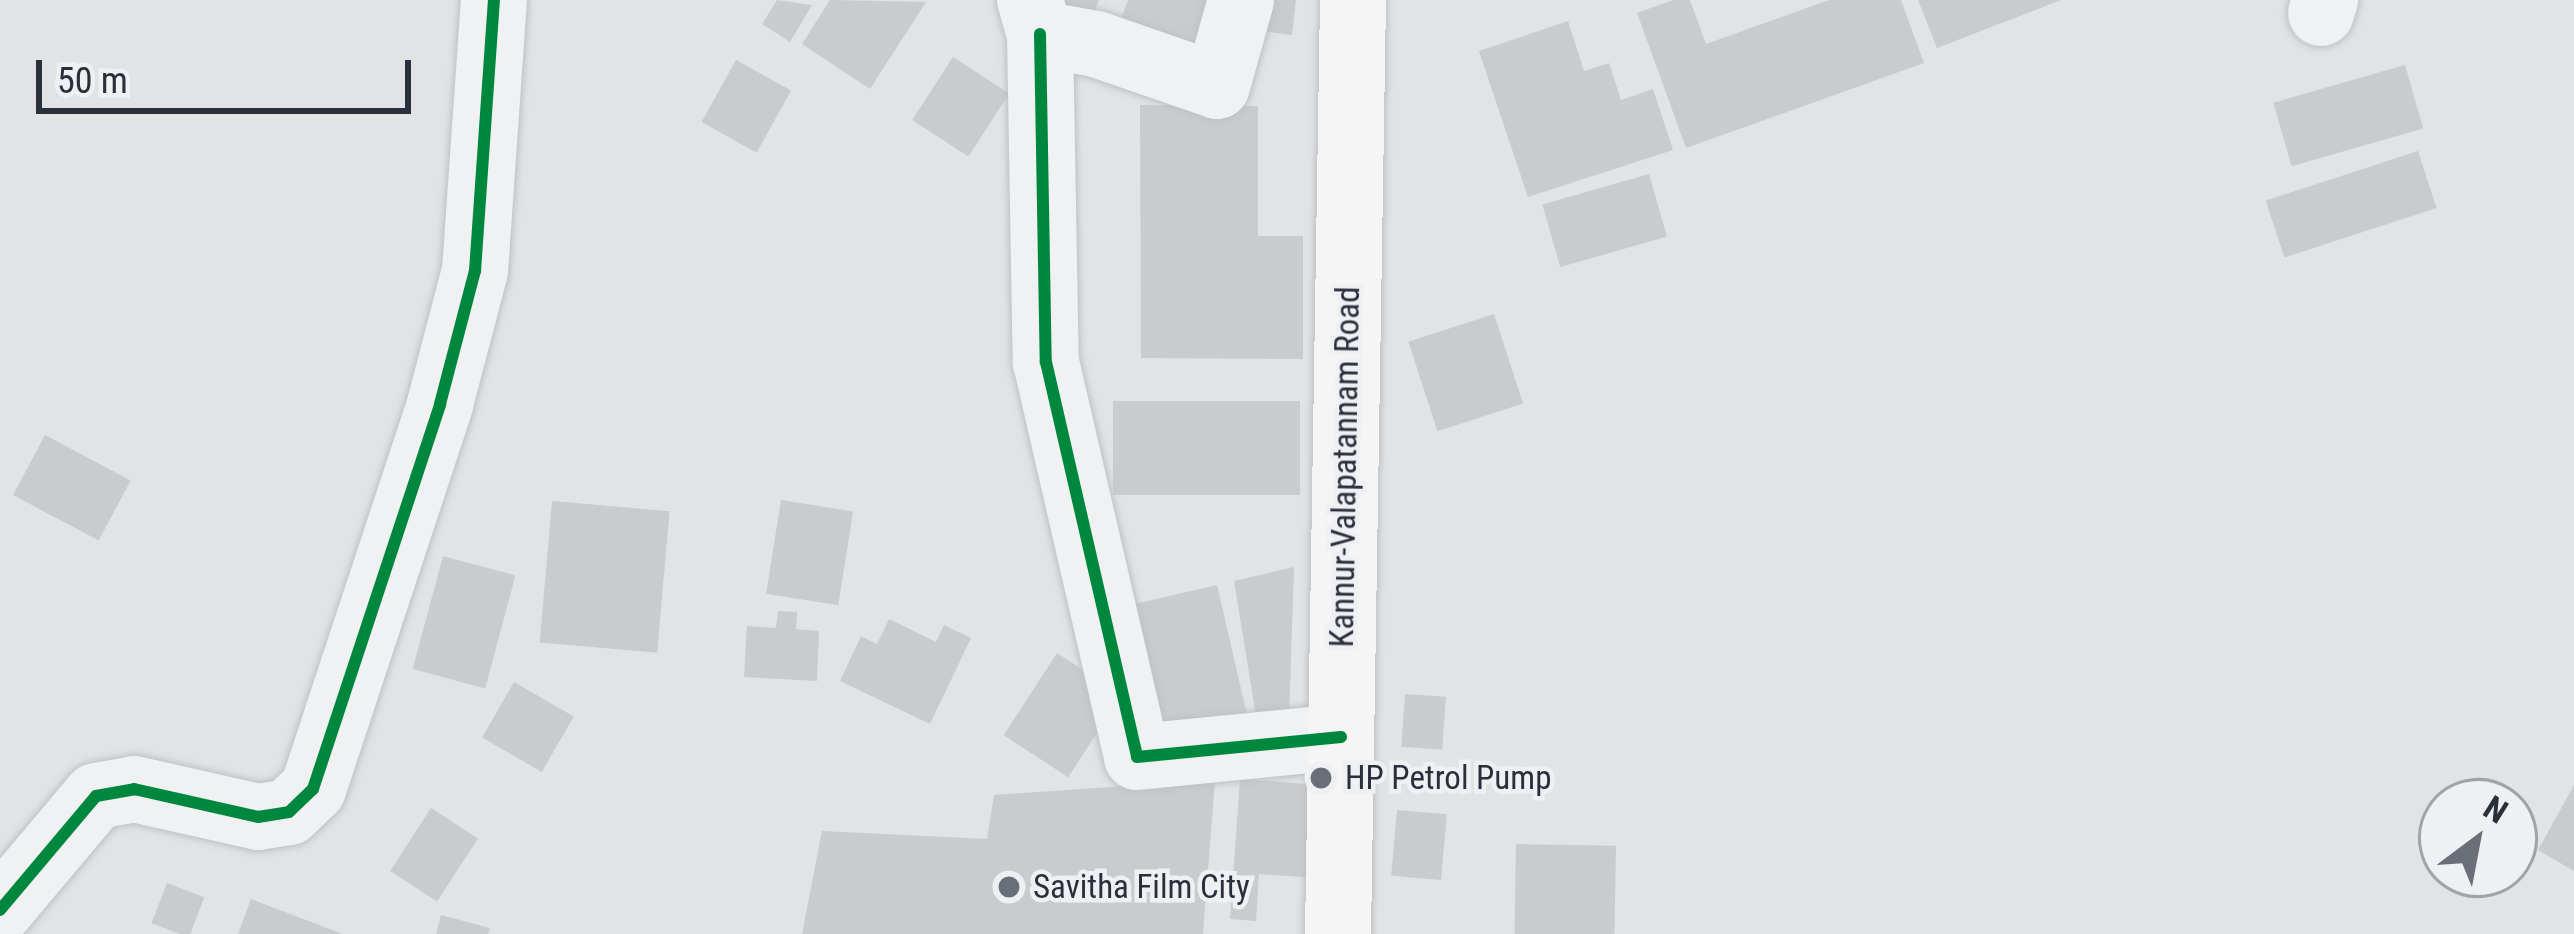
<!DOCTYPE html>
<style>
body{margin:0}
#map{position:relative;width:2574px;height:934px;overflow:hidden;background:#e1e3e5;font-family:"Roboto Condensed",sans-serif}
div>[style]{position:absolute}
.building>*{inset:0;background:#c9cbcd;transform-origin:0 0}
.roads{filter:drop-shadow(0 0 3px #bfc1c3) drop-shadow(0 0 3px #bfc1c3)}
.minor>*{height:66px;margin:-33px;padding:0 33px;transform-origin:33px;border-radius:33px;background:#eff1f2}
.major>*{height:66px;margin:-33px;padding:0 33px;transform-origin:33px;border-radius:33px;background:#f5f5f5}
.cycleway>*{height:12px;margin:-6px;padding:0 6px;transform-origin:6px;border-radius:6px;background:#00873e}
.dots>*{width:33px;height:33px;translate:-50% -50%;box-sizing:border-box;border:6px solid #eef0f4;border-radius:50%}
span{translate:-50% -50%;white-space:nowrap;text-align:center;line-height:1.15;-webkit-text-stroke:9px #eef0f4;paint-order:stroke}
.street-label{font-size:33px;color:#2a2f3c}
.poi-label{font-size:33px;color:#2a2f3c}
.left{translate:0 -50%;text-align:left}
.north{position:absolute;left:2418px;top:778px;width:120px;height:120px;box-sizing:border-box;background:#eef0f4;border:3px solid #a0a3aa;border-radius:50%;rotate:32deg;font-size:33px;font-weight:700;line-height:48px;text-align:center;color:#2a2f3c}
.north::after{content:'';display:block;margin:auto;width:42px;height:54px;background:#6a6e77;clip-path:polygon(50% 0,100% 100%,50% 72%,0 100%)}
.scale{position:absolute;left:36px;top:60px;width:375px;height:54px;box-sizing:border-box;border:6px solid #2a2f3c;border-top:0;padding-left:15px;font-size:36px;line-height:42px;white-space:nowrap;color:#2a2f3c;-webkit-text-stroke:9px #eef0f4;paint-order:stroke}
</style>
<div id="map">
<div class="building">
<i style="clip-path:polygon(777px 0,812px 5px,790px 42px,762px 24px)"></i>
<i style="clip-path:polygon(830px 0,926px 2px,870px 89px,802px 44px)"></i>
<i style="clip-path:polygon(1063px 0,1099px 0,1091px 20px,1061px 6px)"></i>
<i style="clip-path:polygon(1128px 0,1225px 0,1200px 64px,1116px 32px)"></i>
<i style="clip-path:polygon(1254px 0,1296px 0,1292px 35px,1251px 30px)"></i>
<i style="clip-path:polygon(1673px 0,1690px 0,1706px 44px,1829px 0,1901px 0,1924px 63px,1686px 148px,1637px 13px)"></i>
<i style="clip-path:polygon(1918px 0,2061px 0,1937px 48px)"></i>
<i style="clip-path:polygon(1568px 21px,1584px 71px,1609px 63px,1621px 100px,1653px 89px,1673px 150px,1528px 197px,1479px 51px)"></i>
<i style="left:953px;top:57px;width:67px;height:75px;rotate:33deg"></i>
<i style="left:736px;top:60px;width:63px;height:71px;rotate:29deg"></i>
<i style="left:2405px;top:65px;width:66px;height:137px;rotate:74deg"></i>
<i style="clip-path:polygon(1140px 105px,1258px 106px,1258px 236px,1303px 236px,1303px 359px,1141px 358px)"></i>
<i style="left:2418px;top:151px;width:60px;height:160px;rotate:72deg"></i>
<i style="left:1649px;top:174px;width:65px;height:111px;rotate:74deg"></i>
<i style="left:1494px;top:314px;width:94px;height:90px;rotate:72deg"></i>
<i style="left:1113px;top:401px;width:187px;height:94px"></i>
<i style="left:45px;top:435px;width:97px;height:68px;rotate:28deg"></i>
<i style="left:781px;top:500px;width:73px;height:95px;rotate:9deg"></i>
<i style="left:552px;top:501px;width:118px;height:142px;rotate:5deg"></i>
<i style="left:443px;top:556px;width:75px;height:117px;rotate:15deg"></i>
<i style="clip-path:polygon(1294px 567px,1289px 719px,1257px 722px,1234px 581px)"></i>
<i style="left:1217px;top:585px;width:147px;height:112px;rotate:77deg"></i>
<i style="clip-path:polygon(778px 611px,797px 612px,796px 629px,819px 631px,817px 681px,744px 677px,747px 626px,776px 628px)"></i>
<i style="clip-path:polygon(889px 619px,936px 642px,944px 625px,971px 638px,930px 724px,840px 681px,861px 636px,877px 644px)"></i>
<i style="left:1057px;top:653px;width:77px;height:98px;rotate:33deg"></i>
<i style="left:514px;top:682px;width:69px;height:64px;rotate:30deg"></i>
<i style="left:1405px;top:694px;width:41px;height:53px;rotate:4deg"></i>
<i style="clip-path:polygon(1240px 779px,1321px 785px,1316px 878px,1259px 874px,1256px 921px,1230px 919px)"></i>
<i style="clip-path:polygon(1215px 780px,1203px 934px,802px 934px,822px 831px,987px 839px,994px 795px)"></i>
<i style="clip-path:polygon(2574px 785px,2574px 871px,2538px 850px)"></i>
<i style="left:431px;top:808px;width:56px;height:75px;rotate:33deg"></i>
<i style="left:1397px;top:810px;width:50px;height:66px;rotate:5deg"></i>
<i style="left:1516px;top:844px;width:100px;height:90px;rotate:1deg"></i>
<i style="left:167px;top:883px;width:40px;height:43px;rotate:21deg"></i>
<i style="clip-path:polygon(251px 899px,343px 934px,238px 934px)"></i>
<i style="clip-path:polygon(441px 915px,490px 928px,488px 934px,436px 934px)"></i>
</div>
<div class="roads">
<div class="minor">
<i style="left:1030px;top:0;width:35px;rotate:74deg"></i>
<i style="left:1040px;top:34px;width:57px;rotate:10.1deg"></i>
<i style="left:1096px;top:44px;width:128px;rotate:19.1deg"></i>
<i style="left:1217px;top:86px;width:89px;rotate:-74.4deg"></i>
<i style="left:2321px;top:13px;width:14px;rotate:-73deg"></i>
<i style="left:1040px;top:34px;width:328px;rotate:89deg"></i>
<i style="left:1046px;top:362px;width:405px;rotate:77deg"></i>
<i style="left:1137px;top:757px;width:205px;rotate:-5.6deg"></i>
<i style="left:0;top:910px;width:149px;rotate:-49.9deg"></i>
<i style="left:96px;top:796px;width:39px;rotate:-10deg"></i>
<i style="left:134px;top:789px;width:127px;rotate:12.7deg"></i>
<i style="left:258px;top:817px;width:31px;rotate:-9deg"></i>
<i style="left:289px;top:812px;width:33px;rotate:-44deg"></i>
<i style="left:313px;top:789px;width:405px;rotate:-71.7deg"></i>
<i style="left:440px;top:404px;width:138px;rotate:-75.3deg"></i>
<i style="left:475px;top:271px;width:272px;rotate:-86deg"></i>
</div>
<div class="major">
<i style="left:1338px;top:934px;width:934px;rotate:-89.08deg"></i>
</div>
</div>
<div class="cycleway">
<i style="left:1040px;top:34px;width:328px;rotate:89deg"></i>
<i style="left:1046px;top:362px;width:405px;rotate:77deg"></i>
<i style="left:1137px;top:757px;width:205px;rotate:-5.6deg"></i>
<i style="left:0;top:910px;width:149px;rotate:-49.9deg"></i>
<i style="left:96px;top:796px;width:39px;rotate:-10deg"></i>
<i style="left:134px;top:789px;width:127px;rotate:12.7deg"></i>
<i style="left:258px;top:817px;width:31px;rotate:-9deg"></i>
<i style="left:289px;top:812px;width:33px;rotate:-44deg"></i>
<i style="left:313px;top:789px;width:405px;rotate:-71.7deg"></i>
<i style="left:440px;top:404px;width:138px;rotate:-75.3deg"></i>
<i style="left:475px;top:271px;width:272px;rotate:-86deg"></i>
</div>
<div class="dots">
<i style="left:1321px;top:778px;background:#6a6e77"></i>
<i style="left:1009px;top:887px;background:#6a6e77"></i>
</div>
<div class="street-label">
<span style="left:1345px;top:467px;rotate:-89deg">Kannur-Valapatannam Road</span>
</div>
<div class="poi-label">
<span class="left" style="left:1345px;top:778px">HP Petrol Pump</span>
<span class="left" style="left:1033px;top:887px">Savitha Film City</span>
</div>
<div class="north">N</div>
<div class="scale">50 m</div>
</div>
